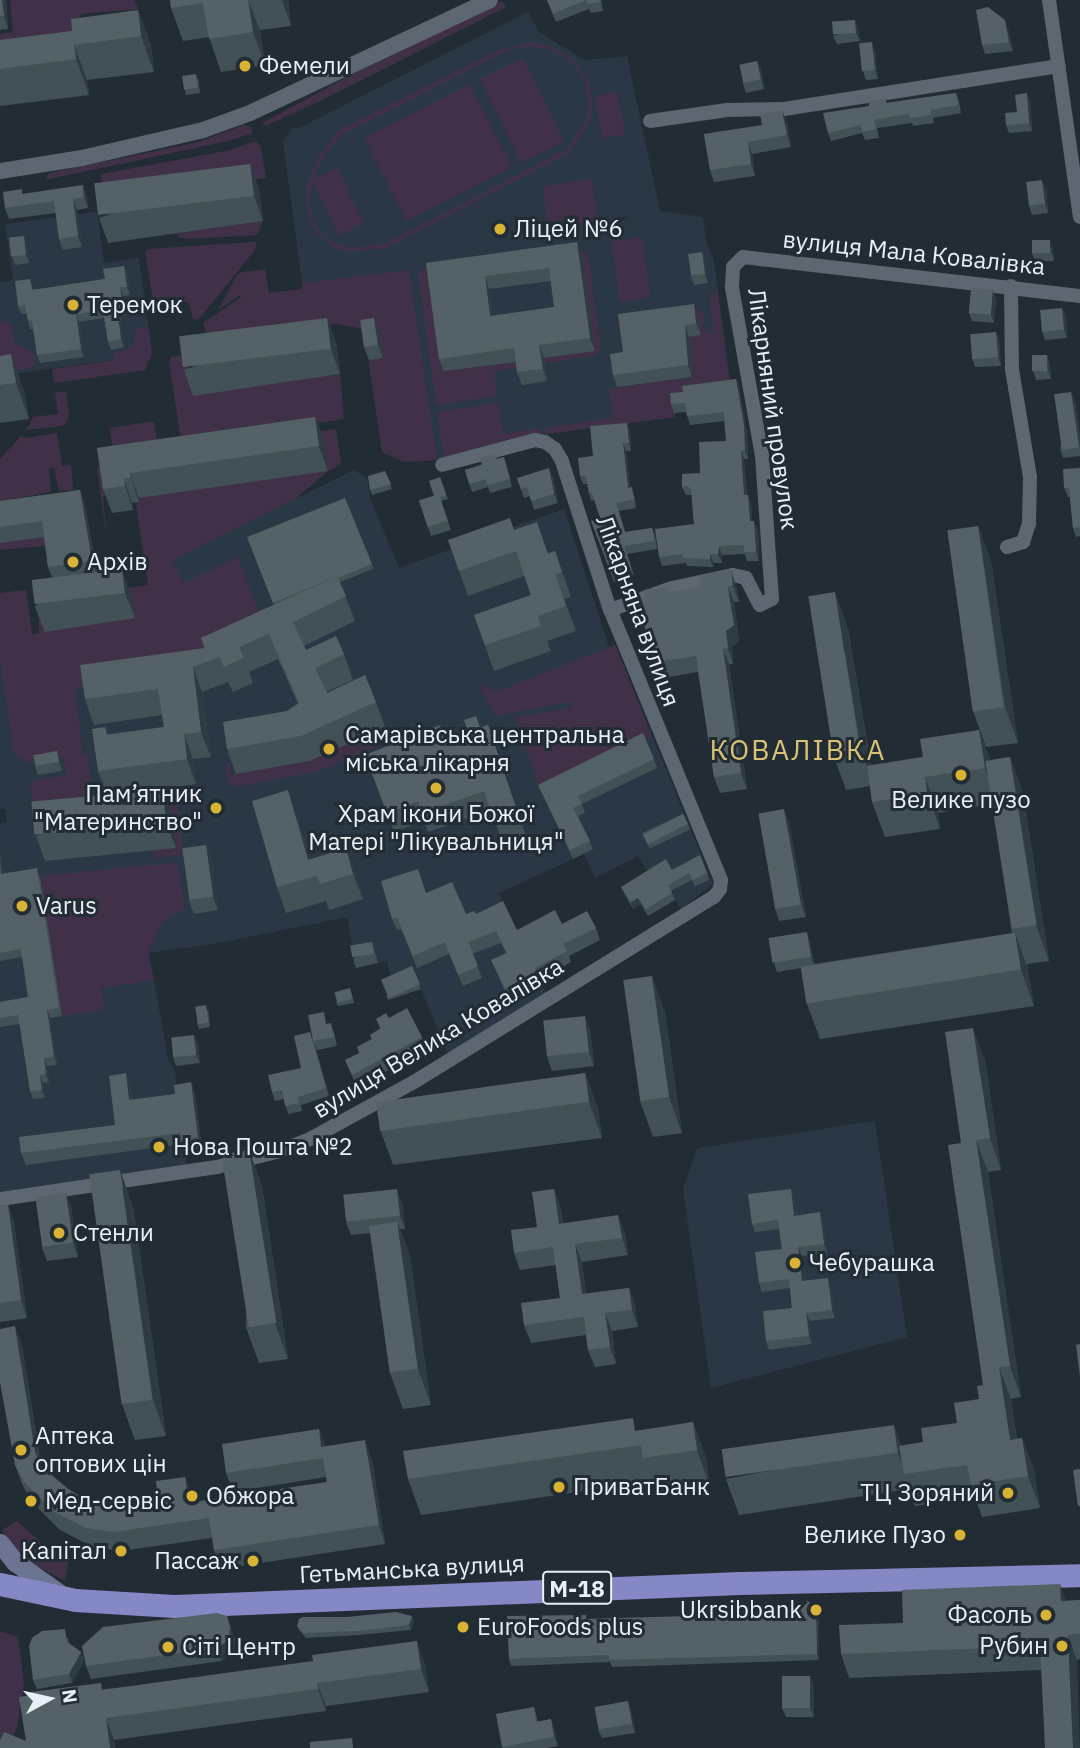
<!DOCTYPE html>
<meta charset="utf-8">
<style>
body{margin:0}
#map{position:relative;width:1080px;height:1748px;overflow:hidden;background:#222c35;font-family:"IBM Plex Sans",sans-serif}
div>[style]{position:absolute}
.built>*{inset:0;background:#2a3846}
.green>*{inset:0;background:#403149;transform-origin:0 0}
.minor>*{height:14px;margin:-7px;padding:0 7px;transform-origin:7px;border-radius:7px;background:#5d6772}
.tertiary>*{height:16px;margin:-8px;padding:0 8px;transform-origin:8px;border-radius:8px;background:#5d6772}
.secondary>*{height:19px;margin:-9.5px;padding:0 9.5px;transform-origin:9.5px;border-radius:9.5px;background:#6b7491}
.trunk>*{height:23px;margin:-11.5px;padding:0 11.5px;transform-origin:11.5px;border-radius:11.5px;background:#8488c4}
.wall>*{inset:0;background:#425156;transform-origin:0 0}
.shaded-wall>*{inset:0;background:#2d3b42;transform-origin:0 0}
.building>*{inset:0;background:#546267;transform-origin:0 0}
.dots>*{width:19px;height:19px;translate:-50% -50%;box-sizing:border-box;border:4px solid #222c35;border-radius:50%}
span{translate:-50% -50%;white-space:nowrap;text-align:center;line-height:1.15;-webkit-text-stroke:6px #222c35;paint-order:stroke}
.shield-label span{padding:2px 5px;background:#222c35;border:2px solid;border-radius:5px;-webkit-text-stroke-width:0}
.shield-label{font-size:23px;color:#e9eff6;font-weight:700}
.poi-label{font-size:24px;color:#e9eff6}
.left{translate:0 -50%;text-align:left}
.right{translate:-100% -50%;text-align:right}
.street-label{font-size:24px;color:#e9eff6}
.quarter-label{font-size:28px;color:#dac175;letter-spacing:2px}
.north{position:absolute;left:14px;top:1664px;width:70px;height:70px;-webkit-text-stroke:5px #222c35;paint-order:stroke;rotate:82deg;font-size:19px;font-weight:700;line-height:28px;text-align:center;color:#e9eff6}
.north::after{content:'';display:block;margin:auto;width:24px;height:32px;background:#e9eff6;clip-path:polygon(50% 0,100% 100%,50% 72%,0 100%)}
</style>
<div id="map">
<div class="built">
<i style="clip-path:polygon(528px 12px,539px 32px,584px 60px,627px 56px,660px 211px,703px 217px,706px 241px,714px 261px,731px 389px,673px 402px,675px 417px,541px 435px,437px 460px,404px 462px,382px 452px,364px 329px,303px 289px,283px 142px,292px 128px,299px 128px)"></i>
<i style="clip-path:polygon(97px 212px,104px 263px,139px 258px,152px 354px,0 376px,0 282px,13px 280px,5px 224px)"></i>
<i style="clip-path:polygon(354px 470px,367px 478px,370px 498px,399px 568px,564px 509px,609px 647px,615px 645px,713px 884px,681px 909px,670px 892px,648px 872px,638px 856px,595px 878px,584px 854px,499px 893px,546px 993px,448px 1054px,421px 989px,388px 1000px,382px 983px,391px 979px,387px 961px,378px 963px,354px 956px,347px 917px,224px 942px,149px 953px,168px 1058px,175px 1072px,187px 1165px,0 1192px,0 823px,7px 822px,5px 809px,0 809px,0 593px,26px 590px,35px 654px,170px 635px,160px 566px)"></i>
<i style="clip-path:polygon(875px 1121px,907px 1337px,711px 1388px,683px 1189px,697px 1148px)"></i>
</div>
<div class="green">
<i style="clip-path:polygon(10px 0,134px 0,139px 9px,81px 14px,77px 35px,0 49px,0 34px,13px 32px)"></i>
<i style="clip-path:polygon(502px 1px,506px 7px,324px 99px,266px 126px,262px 123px,362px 69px)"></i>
<i style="clip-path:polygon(evenodd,531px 42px,551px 46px,565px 54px,579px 66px,588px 81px,593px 103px,591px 121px,569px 153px,386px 248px,348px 252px,336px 249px,316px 233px,309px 219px,306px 195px,308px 180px,318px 158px,338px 131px,499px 50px,531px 42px,531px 46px,551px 50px,564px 57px,576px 67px,585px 82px,589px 102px,587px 119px,567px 149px,385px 244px,349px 248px,328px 240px,319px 231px,312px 218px,309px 196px,313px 182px,339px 236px,364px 223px,337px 168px,313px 180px,321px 161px,341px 135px,509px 50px,531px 46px)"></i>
<i style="left:523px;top:58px;width:93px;height:48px;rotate:64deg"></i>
<i style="left:470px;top:84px;width:93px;height:119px;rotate:63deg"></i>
<i style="left:617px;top:92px;width:43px;height:23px;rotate:79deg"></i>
<i style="clip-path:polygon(244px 125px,251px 127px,253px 133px,228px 141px,45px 180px,49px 173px,199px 142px)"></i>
<i style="clip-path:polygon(256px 141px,261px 148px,266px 178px,102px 202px,101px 174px,231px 150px)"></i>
<i style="left:592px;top:179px;width:43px;height:50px;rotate:82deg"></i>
<i style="clip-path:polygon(263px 221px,257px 235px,189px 239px,178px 237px,178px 233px)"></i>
<i style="left:642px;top:237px;width:61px;height:31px;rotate:82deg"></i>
<i style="clip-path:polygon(254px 242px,257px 243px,254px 251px,198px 320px,193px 319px,189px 303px,175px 299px,153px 300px,145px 252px,148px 249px)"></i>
<i style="clip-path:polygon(581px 249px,588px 255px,601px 349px,595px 356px,545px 363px,544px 358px,595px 351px,557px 252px)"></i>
<i style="clip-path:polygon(441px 266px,519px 361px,520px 367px,494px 371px,497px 396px,436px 405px,418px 273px,422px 269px)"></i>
<i style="clip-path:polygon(265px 269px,269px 293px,302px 289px,302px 283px,409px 270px,437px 460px,404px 462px,382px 452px,364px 329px,338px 324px,296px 326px,276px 323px,247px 334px,208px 338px,203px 323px,241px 297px,241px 295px,235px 298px,218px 310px,238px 273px)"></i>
<i style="clip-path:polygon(717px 288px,731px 389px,673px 402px,675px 417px,546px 434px,545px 428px,613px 418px,609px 389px,683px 378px,684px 381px,692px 380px,687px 355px,692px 354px,689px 337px,698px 316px,617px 327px,617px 321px,620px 315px,693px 305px,703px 314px,706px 334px,714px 333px,709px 298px)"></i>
<i style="clip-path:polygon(4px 320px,12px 325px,15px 343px,34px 353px,36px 359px,32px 368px,0 372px,0 325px)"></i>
<i style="clip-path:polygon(137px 327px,149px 329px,152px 354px,145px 370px,54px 383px,52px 369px,115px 360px,113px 353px,128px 349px,133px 344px)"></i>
<i style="clip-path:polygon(328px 333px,336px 343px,189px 366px,193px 395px,340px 374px,344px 419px,186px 442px,181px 440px,169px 363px,171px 357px)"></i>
<i style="clip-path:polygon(66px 391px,69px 415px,67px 422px,62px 426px,26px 430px,33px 417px,58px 414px,55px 393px)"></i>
<i style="clip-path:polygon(498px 403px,503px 434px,540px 428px,541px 435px,444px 459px,437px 412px)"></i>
<i style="left:154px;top:421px;width:24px;height:45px;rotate:81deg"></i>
<i style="clip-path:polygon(336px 429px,341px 464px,328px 471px,295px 499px,173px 560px,184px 583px,238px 557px,260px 615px,179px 673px,75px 688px,83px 755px,88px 756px,94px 799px,39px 805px,32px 801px,30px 781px,66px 776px,64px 758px,25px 762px,14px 754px,0 659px,0 593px,26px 590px,32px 634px,39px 633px,38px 602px,148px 585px,136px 503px,139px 502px,139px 498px,328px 470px,323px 441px,103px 496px,106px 533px,97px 469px,100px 463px)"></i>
<i style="clip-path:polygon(57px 433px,62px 466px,71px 465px,73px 490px,59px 491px,54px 468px,49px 468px,51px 492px,0 501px,0 459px,21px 436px,27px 438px)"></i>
<i style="left:89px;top:530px;width:12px;height:90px;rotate:85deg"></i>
<i style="clip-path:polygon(615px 645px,652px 736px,540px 790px,516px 717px,571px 708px,570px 702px,495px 716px,478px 684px,497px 692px)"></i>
<i style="clip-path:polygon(385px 727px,389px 737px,383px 744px,315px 772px,234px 787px,228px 784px,226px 761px,230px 763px,231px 775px,310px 761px)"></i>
<i style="clip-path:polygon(178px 805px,183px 855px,154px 858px,153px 850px,51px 818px)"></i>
<i style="clip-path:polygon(178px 862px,184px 908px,163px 922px,148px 953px,153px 980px,101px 988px,104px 1010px,62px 1016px,40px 876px)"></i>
<i style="clip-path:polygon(17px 1521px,45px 1546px,69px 1560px,65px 1581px,28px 1561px,9px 1542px,2px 1530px)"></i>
<i style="clip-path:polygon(0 1631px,18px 1637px,24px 1684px,17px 1728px,8px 1748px,0 1748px)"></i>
</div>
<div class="minor">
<i style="left:1049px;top:0;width:219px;rotate:81.9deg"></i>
<i style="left:650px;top:121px;width:78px;rotate:-8.1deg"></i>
<i style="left:727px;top:110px;width:57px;rotate:-1deg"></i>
<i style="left:784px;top:109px;width:278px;rotate:-8.9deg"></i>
<i style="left:1007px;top:547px;width:17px;rotate:-17deg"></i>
<i style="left:1023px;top:542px;width:19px;rotate:-72deg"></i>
<i style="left:1029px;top:524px;width:47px;rotate:-88.8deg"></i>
<i style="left:1030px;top:477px;width:109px;rotate:-99.5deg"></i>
<i style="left:1012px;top:370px;width:84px;rotate:-90.7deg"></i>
<i style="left:610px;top:610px;width:66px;rotate:-19.5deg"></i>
<i style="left:672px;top:588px;width:62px;rotate:-12deg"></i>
<i style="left:733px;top:575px;width:13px;rotate:13deg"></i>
<i style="left:746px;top:578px;width:30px;rotate:63deg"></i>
<i style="left:760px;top:605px;width:13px;rotate:-27deg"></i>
<i style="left:772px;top:599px;width:143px;rotate:-94deg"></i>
<i style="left:762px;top:456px;width:172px;rotate:-100.1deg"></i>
<i style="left:732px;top:287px;width:20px;rotate:-87deg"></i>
<i style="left:733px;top:267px;width:14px;rotate:-45deg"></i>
<i style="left:743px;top:257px;width:339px;rotate:6.6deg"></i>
<i style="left:0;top:1199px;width:219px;rotate:-8.4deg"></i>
<i style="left:217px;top:1167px;width:65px;rotate:-14.3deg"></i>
<i style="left:280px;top:1151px;width:35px;rotate:-22deg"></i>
<i style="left:312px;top:1138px;width:116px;rotate:-28.8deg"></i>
<i style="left:414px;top:1082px;width:352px;rotate:-31.7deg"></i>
<i style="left:714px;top:897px;width:10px;rotate:-53deg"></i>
<i style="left:720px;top:889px;width:9px;rotate:-84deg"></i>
<i style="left:721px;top:880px;width:292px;rotate:-112.3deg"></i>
<i style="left:610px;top:610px;width:157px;rotate:-107.9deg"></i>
<i style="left:562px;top:461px;width:14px;rotate:-120deg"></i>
<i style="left:555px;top:449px;width:12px;rotate:-145deg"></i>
<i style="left:545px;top:442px;width:10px;rotate:-169deg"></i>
<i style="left:535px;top:440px;width:96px;rotate:165deg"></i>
</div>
<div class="tertiary">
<i style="left:0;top:171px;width:83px;rotate:-9deg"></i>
<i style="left:82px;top:158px;width:124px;rotate:-13deg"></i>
<i style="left:203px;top:130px;width:50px;rotate:-19.9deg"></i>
<i style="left:250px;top:113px;width:265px;rotate:-25.2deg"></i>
</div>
<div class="secondary">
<i style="left:0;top:1543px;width:24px;rotate:52deg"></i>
<i style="left:15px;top:1562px;width:55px;rotate:35.4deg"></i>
</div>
<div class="trunk">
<i style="left:0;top:1584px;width:77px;rotate:12deg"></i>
<i style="left:75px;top:1600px;width:99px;rotate:3.5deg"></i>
<i style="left:174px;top:1606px;width:566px;rotate:-2.33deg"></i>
<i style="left:740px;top:1583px;width:340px;rotate:-1.3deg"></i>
</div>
<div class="wall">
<i style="clip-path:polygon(0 0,6px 0,8px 29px,0 30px)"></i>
<i style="clip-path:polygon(170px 0,288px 0,291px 26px,260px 30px,265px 65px,221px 72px,209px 37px,183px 41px,171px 8px)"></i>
<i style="clip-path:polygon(547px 0,601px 0,603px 11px,591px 13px,589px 9px,556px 22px)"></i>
<i style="clip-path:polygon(138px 10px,151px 46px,154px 72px,87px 80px,89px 95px,0 106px,0 40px,72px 31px)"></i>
<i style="clip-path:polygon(858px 29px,860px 41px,837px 44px,833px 36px)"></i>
<i style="clip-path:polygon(1008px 29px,1013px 51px,985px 54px,982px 45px)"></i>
<i style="clip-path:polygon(875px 51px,878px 79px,866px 80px,863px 71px)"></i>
<i style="clip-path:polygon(757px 61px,761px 70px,764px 89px,746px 93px,743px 84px)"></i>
<i style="clip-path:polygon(198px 78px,200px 93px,186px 95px,185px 90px)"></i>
<i style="clip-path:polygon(956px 93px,959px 101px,961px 113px,933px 118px,934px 123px,913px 126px,912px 123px,877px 128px,879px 138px,865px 140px,862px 133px,831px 141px,828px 133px,869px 106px,886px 98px,887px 103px)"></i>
<i style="clip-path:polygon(1030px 101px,1032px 131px,1009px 133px,1006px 125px,1017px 112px)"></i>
<i style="clip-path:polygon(787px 122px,791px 147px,752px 154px,755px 176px,714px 182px,710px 170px,704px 134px)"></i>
<i style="clip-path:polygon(250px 164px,259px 189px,263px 221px,108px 243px,99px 218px)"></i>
<i style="clip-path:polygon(1046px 189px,1048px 213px,1032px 215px,1029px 206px)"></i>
<i style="clip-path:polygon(24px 194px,87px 196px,88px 208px,77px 210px,82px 247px,63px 250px,59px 239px,56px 213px,9px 219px,5px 208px)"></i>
<i style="clip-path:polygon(27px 244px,29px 263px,15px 265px,12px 257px)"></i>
<i style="clip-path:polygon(1053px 248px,1054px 261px,1035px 261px,1032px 253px)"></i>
<i style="clip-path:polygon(702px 252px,705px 261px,708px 283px,694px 285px,691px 276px)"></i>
<i style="clip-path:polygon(evenodd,582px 255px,595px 351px,544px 358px,547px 381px,522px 385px,517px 372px,516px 362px,444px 371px,439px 359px,426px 263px,582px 255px,551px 281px,554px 307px,493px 316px,489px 289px,551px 281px)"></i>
<i style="clip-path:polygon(124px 266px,127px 274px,130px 295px,123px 296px,126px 315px,120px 316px,124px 347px,111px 350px,108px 342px,104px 318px,79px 322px,84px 357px,40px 363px,37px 355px,33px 329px,30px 329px,27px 314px,21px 314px,18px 306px,30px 279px,33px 290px,105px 279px)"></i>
<i style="clip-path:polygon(996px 299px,994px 323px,972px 321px,969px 313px)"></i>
<i style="clip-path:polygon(1062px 308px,1066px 317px,1067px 338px,1045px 340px,1042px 331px)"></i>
<i style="clip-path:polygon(698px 316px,701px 335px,689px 337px,692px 377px,617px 387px,613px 375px,623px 352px)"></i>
<i style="clip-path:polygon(327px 318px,336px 343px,340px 374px,193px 396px,184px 370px)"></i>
<i style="clip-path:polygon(379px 331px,383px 358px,369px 360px,364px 347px)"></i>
<i style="clip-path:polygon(996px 332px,999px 341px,1001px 366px,975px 367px,972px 358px)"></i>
<i style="clip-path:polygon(1047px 355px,1050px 364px,1051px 379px,1036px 380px,1033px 371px)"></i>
<i style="clip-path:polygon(0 356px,24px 390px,29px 419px,0 423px)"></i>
<i style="clip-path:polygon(736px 379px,739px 387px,747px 434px,748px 459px,744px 459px,747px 495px,748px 495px,751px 504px,752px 521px,754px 521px,758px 530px,759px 561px,747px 561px,745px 554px,722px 555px,722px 563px,714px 563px,713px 567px,687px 566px,686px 563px,662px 566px,659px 557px,694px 524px,692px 495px,686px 495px,682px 487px,700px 473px,726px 441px,724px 421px,690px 425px,686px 412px,674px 413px,671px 404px,683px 392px)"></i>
<i style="clip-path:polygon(1071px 392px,1075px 401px,1080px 438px,1080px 456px,1063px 458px,1060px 449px)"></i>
<i style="clip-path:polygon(315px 417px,324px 441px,328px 471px,139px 498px,139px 502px,132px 503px,133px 510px,112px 513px,103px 489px,97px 448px)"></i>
<i style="clip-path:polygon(627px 423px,630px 431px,631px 451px,626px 451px,630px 487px,634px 495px,636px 508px,619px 511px,625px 532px,652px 528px,655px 535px,657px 549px,627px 554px,634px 575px,614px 582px,591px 521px,600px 518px,595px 500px,591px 501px,589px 493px,587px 484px,583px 484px,580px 476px,593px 456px)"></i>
<i style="clip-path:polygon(504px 457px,512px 487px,490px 493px,488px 487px,472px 492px,465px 470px)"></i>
<i style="clip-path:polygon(1080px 468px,1080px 536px,1076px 537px,1073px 528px,1070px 497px,1068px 497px,1064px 488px)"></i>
<i style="clip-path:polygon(385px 471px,392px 489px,372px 495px,370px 490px)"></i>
<i style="clip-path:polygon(440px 477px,448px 499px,441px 501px,451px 530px,431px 536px,419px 501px,434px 496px)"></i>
<i style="clip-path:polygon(553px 477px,558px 503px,534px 510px,530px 496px,524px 498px,517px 478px)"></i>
<i style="clip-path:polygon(80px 490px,85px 505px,97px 573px,131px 595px,135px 618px,45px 632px,35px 607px,53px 580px,48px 567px,44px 537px,0 543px,0 501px)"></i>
<i style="clip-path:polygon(978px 526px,991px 561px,1018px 743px,986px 747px,973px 711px)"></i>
<i style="clip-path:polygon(514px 530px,548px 553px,555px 551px,571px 597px,564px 599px,576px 631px,547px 641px,551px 651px,494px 671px,474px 615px,531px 595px,524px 576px,468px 596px,448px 540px)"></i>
<i style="clip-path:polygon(247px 537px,372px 564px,373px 569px,340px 582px,355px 621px,304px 646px,306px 650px,344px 654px,353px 680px,326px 692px,327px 693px,376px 702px,385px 727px,310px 761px,236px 774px,227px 749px,298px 704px,278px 659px,249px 672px,253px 683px,233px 692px,228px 682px,202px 692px,211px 757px,193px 759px,196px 784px,110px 796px,172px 816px,176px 848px,45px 861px,36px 836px,107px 796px,98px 771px,105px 727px,108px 734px,164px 727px,162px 715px,94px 725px,85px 699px,204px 648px,201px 638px,274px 605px)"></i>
<i style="clip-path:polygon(736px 586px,739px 602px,734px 602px,739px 641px,732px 647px,733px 664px,729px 664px,747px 789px,720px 793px,714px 777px,698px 672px,662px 678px,659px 669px,650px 671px,644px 655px,647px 640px,671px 592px)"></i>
<i style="clip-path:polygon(848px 628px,871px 765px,923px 757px,979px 730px,990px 760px,1010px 757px,1023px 793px,1049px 961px,1027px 964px,1034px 1006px,820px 1039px,807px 1004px,801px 968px,777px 972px,774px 963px,810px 941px,814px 964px,1012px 933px,992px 804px,938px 813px,940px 829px,885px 837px,872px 802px,870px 786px,846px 790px,833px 754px)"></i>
<i style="clip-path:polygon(476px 716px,480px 728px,488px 725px,526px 836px,503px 844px,491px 810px,428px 832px,424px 821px,394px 832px,365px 755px,445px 739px,468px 732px)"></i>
<i style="clip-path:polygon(57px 751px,60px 759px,62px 771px,38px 775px,35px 766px)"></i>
<i style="clip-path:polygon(654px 759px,657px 768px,582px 804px,585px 813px,578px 816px,593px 849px,573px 859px,538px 785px)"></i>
<i style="left:683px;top:814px;width:17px;height:45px;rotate:65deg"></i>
<i style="clip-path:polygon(297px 815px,310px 859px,356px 873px,363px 899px,329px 910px,326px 901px,286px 913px,277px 887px)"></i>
<i style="clip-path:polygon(789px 822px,806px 917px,779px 921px,775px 908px)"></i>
<i style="clip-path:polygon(206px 845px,211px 858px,218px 910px,194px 914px,189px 901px)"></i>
<i style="clip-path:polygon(0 854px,3px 873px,40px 876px,62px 1016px,50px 1018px,57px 1065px,47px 1066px,49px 1082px,43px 1083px,45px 1098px,33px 1099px,30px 1091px,20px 1024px,0 1027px,0 1002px,28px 997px,22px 957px,0 961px)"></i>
<i style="clip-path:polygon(700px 855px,709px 880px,695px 886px,692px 880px,671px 891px,675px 900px,648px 916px,641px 904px,633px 909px,624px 893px,621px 887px,672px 870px)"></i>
<i style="clip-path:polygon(426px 893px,466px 914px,476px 914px,517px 930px,562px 924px,596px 928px,600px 940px,569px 956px,571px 962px,540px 980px,542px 984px,509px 1000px,491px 960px,506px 953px,501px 943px,472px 954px,482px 978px,463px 986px,449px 954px,417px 968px,401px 929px,397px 930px,392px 919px)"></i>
<i style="clip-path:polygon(372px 942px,378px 963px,356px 968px,353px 959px)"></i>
<i style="clip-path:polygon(412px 966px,421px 989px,388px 1000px,386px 996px)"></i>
<i style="clip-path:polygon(350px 988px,354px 1003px,338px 1006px,336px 1002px)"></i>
<i style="clip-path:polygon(208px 1009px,210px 1027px,199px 1029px,197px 1024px)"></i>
<i style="clip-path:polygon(665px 1012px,682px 1133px,653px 1137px,640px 1101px)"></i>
<i style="clip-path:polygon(389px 1018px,422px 1037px,426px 1050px,357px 1087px,345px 1060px,359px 1053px,357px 1047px,372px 1039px,370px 1035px,380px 1029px,376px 1019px)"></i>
<i style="clip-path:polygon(328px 1024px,334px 1032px,337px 1046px,317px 1050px,314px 1042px,329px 1096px,301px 1105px,302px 1111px,288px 1114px,284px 1099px,275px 1101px,272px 1092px,301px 1068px,313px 1041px)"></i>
<i style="clip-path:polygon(590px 1029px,594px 1066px,552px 1071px,547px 1057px)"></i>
<i style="clip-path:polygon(198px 1044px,200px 1063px,176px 1066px,173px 1057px)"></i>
<i style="clip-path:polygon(985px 1060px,1001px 1170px,988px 1172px,1021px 1397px,1011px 1399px,1017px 1439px,1022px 1438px,1034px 1470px,1040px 1508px,982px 1517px,975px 1497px,915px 1506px,909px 1489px,739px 1515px,726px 1479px,923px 1442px,957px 1423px,979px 1399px,983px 1385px,961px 1143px)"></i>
<i style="clip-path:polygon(585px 1073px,598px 1109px,602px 1138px,393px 1165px,380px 1129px)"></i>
<i style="clip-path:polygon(191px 1082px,195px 1094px,202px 1149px,185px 1151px,183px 1144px,26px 1165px,21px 1153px,115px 1125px,130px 1085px,132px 1100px,175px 1094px)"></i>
<i style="clip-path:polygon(249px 1150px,262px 1186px,288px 1359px,259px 1363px,246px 1327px)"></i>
<i style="clip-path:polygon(554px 1189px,560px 1206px,563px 1223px,625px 1233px,628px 1255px,582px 1262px,586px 1294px,629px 1288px,635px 1305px,638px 1327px,612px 1331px,616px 1364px,595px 1367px,588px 1350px,586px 1335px,531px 1343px,524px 1325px,560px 1298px,556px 1265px,520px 1270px,514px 1253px,537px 1227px)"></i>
<i style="clip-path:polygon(791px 1189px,794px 1198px,797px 1215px,823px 1221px,827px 1253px,802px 1256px,805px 1281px,831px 1287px,835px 1318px,810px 1321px,812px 1344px,769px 1350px,766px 1341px,792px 1308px,790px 1288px,762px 1292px,759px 1283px,782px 1249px,779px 1229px,755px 1232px,752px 1224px)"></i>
<i style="clip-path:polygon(402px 1203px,405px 1229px,400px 1229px,410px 1257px,431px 1405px,403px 1409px,390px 1373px,370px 1233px,351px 1235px,346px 1222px)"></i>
<i style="clip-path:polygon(8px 1205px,14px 1222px,27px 1318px,0 1322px,0 1206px)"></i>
<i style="clip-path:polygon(71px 1206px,78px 1257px,47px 1261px,42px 1248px)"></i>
<i style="clip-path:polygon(133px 1206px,166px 1436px,135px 1440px,122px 1404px)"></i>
<i style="clip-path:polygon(22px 1345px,41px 1466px,68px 1489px,96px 1505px,112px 1507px,158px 1500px,185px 1477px,192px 1496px,193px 1502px,327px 1482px,326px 1477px,233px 1492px,226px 1473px,319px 1429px,325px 1446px,372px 1459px,385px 1544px,221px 1569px,214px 1550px,212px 1538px,121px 1551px,93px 1547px,60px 1530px,31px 1501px,22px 1484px,15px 1465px)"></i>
<i style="clip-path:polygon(693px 1422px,706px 1458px,710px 1486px,656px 1493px,652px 1481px,421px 1515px,408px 1479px)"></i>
<i style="clip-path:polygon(1080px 1600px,1080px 1659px,1041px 1670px,849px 1678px,841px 1654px,903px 1623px,1066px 1601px)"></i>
<i style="clip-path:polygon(819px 1615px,819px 1660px,612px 1667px,610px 1662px,511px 1666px,509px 1659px,587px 1619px)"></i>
<i style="clip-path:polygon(227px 1616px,235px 1640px,233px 1653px,222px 1661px,91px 1679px,86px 1666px)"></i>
<i style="clip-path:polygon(412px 1616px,414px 1620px,411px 1630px,359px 1635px,306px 1638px,299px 1630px,297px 1626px,347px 1617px)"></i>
<i style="clip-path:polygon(68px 1637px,69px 1643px,81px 1652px,84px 1661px,72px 1683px,37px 1689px,33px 1680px)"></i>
<i style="clip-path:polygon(425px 1664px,429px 1692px,326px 1706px,326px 1711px,114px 1740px,115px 1748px,0 1748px,26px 1741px,104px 1689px)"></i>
<i style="clip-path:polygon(810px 1676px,813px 1685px,814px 1717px,786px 1717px,782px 1708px)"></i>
<i style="clip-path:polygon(534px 1707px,538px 1722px,551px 1719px,554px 1728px,558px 1746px,547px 1748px,503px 1748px,496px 1714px)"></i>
<i style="clip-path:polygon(631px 1710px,635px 1733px,602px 1738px,598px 1730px)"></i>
</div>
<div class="shaded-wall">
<i style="clip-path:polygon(2px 0,6px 0,8px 29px,4px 16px)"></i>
<i style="clip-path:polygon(248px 0,260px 30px,265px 65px,253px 32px)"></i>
<i style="clip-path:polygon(282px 0,288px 0,291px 26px)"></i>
<i style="clip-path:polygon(138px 10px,151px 46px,154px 72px,141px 36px)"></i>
<i style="clip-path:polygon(855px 20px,858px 29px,860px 41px,856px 33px)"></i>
<i style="clip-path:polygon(1005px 20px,1008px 29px,1013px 51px,1009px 42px)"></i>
<i style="clip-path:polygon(872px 42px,875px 51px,878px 79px,875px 70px)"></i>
<i style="clip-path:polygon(74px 45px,87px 80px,89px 95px,76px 59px)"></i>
<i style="clip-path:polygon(757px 61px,761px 70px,764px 89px,761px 80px)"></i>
<i style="clip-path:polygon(1027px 93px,1030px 101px,1032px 131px,1029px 123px)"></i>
<i style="clip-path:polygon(782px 110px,787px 122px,791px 147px,787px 135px)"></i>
<i style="clip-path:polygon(748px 142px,752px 154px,755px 176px,751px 164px)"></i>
<i style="clip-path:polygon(250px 164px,259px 189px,263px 221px,254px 196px)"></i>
<i style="clip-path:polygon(1042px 180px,1046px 189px,1048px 213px,1045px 204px)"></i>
<i style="clip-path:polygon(83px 185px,87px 196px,88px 208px,84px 197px)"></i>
<i style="clip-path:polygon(73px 199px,77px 210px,82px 247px,78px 236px)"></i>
<i style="clip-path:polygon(24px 236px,27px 244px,29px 263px,26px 255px)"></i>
<i style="clip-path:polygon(1050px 240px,1053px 248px,1054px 261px,1051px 252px)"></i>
<i style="clip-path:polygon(577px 242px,582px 255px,595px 351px,590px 338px)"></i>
<i style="clip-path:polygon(702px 252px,705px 261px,708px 283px,705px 274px)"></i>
<i style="clip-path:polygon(124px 266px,127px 274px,130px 295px,127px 287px)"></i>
<i style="clip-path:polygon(485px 276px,489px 289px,495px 329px,490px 316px)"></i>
<i style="clip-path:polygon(120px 287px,123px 296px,126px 315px,123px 307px)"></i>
<i style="clip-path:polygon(993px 290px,996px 299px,994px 323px,991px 314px)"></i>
<i style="clip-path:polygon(694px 304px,698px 316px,701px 335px,696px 323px)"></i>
<i style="clip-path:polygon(117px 308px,120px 316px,124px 347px,121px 339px)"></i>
<i style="clip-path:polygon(1062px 308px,1066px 317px,1067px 338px,1064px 330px)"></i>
<i style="clip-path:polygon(76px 314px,79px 322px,84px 357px,81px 349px)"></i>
<i style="clip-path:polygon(327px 318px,336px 343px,340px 374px,331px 349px)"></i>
<i style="clip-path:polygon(374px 318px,379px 331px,383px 358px,378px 345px)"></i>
<i style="clip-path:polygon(685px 325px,689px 337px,692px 377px,688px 365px)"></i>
<i style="clip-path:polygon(996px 332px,999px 341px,1001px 366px,998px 357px)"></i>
<i style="clip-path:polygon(539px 345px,544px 358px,547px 381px,543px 369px)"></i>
<i style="clip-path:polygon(11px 354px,24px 390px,29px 419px,16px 383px)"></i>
<i style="clip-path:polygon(1047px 355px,1050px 364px,1051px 379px,1048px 371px)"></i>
<i style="clip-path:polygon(736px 379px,739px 387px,747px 434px,748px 459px,745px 450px)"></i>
<i style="clip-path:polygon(1071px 392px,1075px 401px,1080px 438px,1080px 448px)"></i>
<i style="clip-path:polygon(315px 417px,324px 441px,328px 471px,319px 446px)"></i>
<i style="clip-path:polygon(627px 423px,630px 431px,631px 451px,629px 443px)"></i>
<i style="clip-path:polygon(623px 443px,626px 451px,631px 495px,628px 488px)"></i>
<i style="clip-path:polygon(741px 451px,744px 459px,747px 504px,744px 495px)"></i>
<i style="clip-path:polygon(549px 468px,553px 477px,558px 503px,554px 494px)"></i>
<i style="clip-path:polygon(130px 473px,139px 498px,139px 502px,131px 477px)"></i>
<i style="clip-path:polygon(124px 479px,132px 503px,133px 510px,125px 486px)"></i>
<i style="clip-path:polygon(80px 490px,85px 505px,97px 576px,92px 561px)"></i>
<i style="clip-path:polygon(748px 495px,751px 504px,753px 530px,750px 521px)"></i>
<i style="clip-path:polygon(754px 521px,758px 530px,759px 561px,756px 552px)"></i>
<i style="clip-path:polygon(978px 526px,991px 561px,1018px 743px,1005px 707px)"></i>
<i style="clip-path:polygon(719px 546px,722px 555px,722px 563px,718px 554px)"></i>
<i style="clip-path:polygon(710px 554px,714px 563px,713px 567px,710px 559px)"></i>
<i style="clip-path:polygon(122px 569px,131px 595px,135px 618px,125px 593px)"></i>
<i style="clip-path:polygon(731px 570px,736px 586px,739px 602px,733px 586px)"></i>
<i style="clip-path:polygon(728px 587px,734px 602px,739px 641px,732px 647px,733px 664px,728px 648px,726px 631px)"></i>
<i style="clip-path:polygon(835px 592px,848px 628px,874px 786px,861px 750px)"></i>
<i style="clip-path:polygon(723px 649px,729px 664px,747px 789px,741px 773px)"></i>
<i style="clip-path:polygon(193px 667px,202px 692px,211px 757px,201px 732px)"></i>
<i style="clip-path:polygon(979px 730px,992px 766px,998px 803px,985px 768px)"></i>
<i style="clip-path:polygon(184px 734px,193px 759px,196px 784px,187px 759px)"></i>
<i style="clip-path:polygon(57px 751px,60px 759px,62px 771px,59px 762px)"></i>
<i style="clip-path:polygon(1010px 757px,1023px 793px,1049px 961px,1036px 925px)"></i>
<i style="clip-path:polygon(925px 777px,938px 813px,940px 829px,927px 793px)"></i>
<i style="clip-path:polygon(163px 790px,172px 816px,176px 848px,166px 823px)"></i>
<i style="clip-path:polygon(288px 790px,297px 815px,315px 876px,308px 860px)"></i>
<i style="clip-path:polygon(784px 809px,789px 822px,806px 917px,801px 904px)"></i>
<i style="clip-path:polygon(206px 845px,211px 858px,218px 910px,213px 897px)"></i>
<i style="clip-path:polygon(346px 848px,356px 873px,363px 899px,353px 874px)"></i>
<i style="clip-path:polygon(0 854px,4px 882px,1px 874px)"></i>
<i style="left:37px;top:868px;width:9px;height:142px;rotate:69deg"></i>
<i style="clip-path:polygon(638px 898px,641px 904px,633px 909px,631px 902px)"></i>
<i style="clip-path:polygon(807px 932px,810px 941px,814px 965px,811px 957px)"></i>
<i style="clip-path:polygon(1015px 933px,1028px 969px,1034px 1006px,1021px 970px)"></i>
<i style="clip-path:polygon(652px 976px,665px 1012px,682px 1133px,669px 1097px)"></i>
<i style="clip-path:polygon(47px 1010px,50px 1018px,57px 1065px,54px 1056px)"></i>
<i style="clip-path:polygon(585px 1016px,590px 1029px,594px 1066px,589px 1052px)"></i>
<i style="clip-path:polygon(973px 1028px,985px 1060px,1001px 1170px,990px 1138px)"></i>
<i style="clip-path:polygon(194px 1035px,198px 1044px,200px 1063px,196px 1055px)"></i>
<i style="clip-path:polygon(44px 1058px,47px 1066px,49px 1082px,46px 1074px)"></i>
<i style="clip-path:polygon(126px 1073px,130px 1085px,133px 1112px,129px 1100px)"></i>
<i style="clip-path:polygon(585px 1073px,598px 1109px,602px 1138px,589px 1102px)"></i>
<i style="clip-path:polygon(40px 1075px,43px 1083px,45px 1098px,42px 1090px)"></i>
<i style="clip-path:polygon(191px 1082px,195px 1094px,202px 1149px,198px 1137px)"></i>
<i style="clip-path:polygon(976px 1140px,988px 1172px,1021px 1397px,1010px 1366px)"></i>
<i style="clip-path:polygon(249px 1150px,262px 1186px,288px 1359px,275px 1323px)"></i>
<i style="clip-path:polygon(120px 1170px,133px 1206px,166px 1436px,153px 1400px)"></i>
<i style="clip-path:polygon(397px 1189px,402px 1203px,405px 1229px,400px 1216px)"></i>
<i style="clip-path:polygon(554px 1189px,560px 1206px,565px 1241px,559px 1224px)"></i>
<i style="clip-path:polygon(791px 1189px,794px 1198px,798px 1224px,794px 1216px)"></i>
<i style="clip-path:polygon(66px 1193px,71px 1206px,78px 1257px,73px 1243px)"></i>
<i style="clip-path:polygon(8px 1205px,14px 1222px,27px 1318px,21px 1300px)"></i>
<i style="clip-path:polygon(820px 1212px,823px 1221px,827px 1253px,824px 1244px)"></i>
<i style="clip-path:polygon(618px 1215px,625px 1233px,628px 1255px,622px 1238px)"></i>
<i style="clip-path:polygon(397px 1222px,410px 1257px,431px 1405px,418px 1369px)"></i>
<i style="clip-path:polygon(575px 1244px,582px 1262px,588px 1312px,582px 1294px)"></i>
<i style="clip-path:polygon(798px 1247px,802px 1256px,806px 1290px,802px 1281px)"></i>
<i style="clip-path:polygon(828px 1278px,831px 1287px,835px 1318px,832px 1310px)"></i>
<i style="clip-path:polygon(629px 1288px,635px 1305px,638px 1327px,632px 1310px)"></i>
<i style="clip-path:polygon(605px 1313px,612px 1331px,616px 1364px,610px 1347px)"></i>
<i style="clip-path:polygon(806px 1313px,810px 1321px,812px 1344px,809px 1336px)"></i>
<i style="clip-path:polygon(15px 1326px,22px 1345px,41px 1471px,35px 1452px)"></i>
<i style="clip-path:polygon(999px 1367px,1011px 1399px,1021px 1472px,1010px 1440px)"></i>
<i style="clip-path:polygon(693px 1422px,706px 1458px,710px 1486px,697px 1450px)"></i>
<i style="clip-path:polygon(894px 1425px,907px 1461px,906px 1473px,898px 1453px)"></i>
<i style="clip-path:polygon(319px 1429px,326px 1448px,321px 1447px)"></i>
<i style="clip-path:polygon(1022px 1438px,1034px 1470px,1040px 1508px,1028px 1476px)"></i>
<i style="clip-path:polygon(365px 1440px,372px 1459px,385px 1544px,379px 1525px)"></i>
<i style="clip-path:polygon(185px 1477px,192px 1496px,196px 1522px,189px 1503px)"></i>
<i style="clip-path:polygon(1060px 1584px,1069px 1608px,1061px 1601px)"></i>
<i style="clip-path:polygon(816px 1608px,819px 1615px,819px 1660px,817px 1654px)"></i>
<i style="clip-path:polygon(227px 1616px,235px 1640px,233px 1653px,222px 1661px,217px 1648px)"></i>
<i style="clip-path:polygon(412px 1616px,414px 1620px,411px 1630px,409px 1625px)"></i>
<i style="clip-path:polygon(1068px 1635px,1077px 1660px,1080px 1748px,1073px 1748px)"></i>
<i style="clip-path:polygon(417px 1641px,425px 1664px,429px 1692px,421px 1669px)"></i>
<i style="clip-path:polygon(81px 1652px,84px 1661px,72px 1683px,69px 1674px)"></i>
<i style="clip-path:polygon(810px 1676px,813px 1685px,814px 1717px,810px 1708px)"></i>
<i style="clip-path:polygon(317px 1683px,326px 1706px,326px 1711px,318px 1689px)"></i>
<i style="clip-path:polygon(628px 1701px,631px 1710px,635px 1733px,632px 1724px)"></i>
<i style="clip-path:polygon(106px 1718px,114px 1740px,115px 1748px,110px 1748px)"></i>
<i style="clip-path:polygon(551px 1719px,554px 1728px,558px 1746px,554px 1737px)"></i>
</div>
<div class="building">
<i style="clip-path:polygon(0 0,2px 0,4px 16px,0 16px)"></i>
<i style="clip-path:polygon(170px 0,248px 0,253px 32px,209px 39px,203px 3px,171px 8px)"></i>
<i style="clip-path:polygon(547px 0,586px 0,553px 14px)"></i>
<i style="clip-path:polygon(587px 0,599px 0,600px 2px,587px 4px)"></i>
<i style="clip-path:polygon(988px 7px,1005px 20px,1009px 42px,982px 45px,976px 10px)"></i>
<i style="clip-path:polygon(138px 10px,141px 36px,74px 45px,76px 59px,0 69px,0 40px,72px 31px,71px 19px)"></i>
<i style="left:855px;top:20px;width:13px;height:23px;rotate:86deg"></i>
<i style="left:872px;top:42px;width:28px;height:13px;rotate:84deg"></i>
<i style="left:757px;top:61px;width:19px;height:18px;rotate:78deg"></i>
<i style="left:196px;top:74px;width:14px;height:14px;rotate:82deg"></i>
<i style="clip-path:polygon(956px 93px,958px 105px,930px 110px,931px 115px,910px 118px,909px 114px,874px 120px,876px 129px,862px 132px,861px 125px,828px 133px,823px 113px,869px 106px,869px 101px,886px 98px,886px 103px)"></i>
<i style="clip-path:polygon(1027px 93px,1029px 123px,1006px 125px,1005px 113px,1017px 112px,1015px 95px)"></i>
<i style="clip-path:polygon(782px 110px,787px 135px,748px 142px,751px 164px,710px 170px,704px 134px,762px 125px,760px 114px)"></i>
<i style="left:250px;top:164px;width:32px;height:157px;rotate:83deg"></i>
<i style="left:1042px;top:180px;width:24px;height:16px;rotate:83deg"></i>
<i style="clip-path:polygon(83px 185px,84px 197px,73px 199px,78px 236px,59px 239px,54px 201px,5px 208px,3px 192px,22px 189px,22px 194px)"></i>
<i style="left:24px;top:236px;width:19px;height:15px;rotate:84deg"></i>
<i style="left:1032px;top:240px;width:18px;height:13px"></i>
<i style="clip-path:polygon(evenodd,577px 242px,590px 338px,539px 345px,543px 369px,517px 372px,514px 348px,439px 359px,426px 263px,577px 242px,549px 268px,554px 307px,490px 316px,485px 276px,549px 268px)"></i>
<i style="left:702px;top:252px;width:22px;height:14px;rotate:82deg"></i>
<i style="clip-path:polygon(124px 266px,127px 287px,120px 287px,123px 307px,117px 308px,121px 339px,108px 342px,103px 310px,76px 314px,81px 349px,37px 355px,32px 320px,28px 321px,25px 305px,18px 306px,15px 281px,30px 279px,32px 290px,105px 279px,103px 269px)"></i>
<i style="left:971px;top:288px;width:22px;height:25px;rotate:5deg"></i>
<i style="clip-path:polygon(694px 304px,696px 323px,685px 325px,688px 365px,613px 375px,610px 354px,623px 352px,618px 314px)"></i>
<i style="left:1062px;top:308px;width:22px;height:22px;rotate:85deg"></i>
<i style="left:327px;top:318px;width:31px;height:149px;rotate:83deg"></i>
<i style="left:374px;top:318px;width:27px;height:14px;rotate:82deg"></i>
<i style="left:996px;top:332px;width:25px;height:26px;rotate:85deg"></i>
<i style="clip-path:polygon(11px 354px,16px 383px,0 385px,0 356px)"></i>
<i style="left:1032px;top:355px;width:15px;height:16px"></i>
<i style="clip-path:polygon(736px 379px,744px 425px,745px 450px,741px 451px,744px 495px,748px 495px,750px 521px,754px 521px,756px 552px,744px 552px,744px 545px,719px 546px,718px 554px,710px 554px,710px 559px,683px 558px,683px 554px,659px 557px,655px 529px,694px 524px,691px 490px,688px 486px,682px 487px,682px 474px,700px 473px,699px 442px,726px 441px,724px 412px,687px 416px,685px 403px,671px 404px,670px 393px,683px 392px,682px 386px)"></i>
<i style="left:1071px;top:392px;width:56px;height:17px;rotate:82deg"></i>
<i style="clip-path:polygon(315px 417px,319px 446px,130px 473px,131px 477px,124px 479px,125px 486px,103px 489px,97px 448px)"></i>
<i style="clip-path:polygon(627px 423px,629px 443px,623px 443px,628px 488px,632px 487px,634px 500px,616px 503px,625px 532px,652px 528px,654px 541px,624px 546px,631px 568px,612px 574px,591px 521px,600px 518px,592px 493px,589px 493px,586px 476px,580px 476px,578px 458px,593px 456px,590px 426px)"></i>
<i style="clip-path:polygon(495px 453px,497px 459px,504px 457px,510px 479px,487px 485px,486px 479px,469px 484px,465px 470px,482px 465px,480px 458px)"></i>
<i style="clip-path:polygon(549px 468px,554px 494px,531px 501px,527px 487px,521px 489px,517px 478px)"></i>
<i style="clip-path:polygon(1080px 468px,1080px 527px,1073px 528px,1069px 488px,1064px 488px,1063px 469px)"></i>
<i style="clip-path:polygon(385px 471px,391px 484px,370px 490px,368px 476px)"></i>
<i style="clip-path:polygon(440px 477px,446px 495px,440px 497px,439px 494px,434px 496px,429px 481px)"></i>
<i style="clip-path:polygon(80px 490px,92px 561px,48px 567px,42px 521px,0 527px,0 501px)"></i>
<i style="left:439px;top:494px;width:28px;height:21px;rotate:72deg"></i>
<i style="clip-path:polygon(345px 498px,372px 564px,338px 578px,337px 576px,273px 603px,247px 537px)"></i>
<i style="clip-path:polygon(510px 518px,514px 530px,537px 522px,548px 554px,555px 551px,562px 572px,555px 574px,566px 606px,538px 616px,541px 626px,485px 645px,474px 615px,531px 595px,516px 551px,459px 571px,448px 540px)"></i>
<i style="left:978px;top:526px;width:183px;height:31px;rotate:82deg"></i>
<i style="left:122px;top:569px;width:24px;height:91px;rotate:83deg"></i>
<i style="clip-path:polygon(731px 570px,733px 586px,728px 587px,734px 625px,726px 631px,728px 648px,723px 649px,741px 773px,714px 777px,696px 656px,657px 662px,655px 654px,644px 655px,642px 641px,647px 640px,640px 599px,646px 597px,644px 590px,665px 587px,671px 592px,701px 587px,699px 575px)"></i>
<i style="clip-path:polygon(337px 576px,346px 596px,293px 622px,306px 650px,336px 636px,344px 654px,315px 668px,327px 693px,365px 675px,376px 702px,301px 736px,227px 749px,223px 722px,287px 711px,299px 703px,269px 634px,239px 647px,244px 658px,224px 667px,219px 657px,193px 667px,201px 732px,184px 734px,187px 759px,98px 771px,92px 729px,105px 727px,107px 735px,164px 727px,158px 689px,85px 699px,80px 665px,205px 648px,201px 638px)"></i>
<i style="left:835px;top:592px;width:160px;height:27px;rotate:81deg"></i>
<i style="clip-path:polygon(476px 716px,480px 728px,488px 725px,519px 817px,496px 825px,484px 791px,422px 813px,418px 801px,387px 813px,365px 755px,440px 725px,444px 739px,468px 732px,464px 720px)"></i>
<i style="clip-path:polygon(979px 730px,985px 768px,925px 777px,927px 793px,872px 802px,867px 766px,923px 757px,920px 739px)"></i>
<i style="clip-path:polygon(643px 733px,654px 759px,578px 796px,582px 804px,573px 808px,590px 841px,570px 850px,538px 785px)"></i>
<i style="left:57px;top:751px;width:11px;height:24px;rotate:80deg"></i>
<i style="left:1010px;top:757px;width:170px;height:25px;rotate:81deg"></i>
<i style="left:163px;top:790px;width:33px;height:132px;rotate:85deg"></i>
<i style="clip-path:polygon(288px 790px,308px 860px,346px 848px,353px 874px,320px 884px,317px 876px,277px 887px,252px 801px)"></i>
<i style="left:784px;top:809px;width:97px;height:26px;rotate:80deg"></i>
<i style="left:683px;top:814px;width:11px;height:45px;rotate:63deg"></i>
<i style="left:206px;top:845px;width:52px;height:24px;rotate:82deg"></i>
<i style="clip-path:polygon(700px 855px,707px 873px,693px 880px,689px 873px,668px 885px,672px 893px,646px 909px,638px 898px,631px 902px,621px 887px,666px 859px,672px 870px)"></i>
<i style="clip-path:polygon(0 867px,1px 874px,37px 868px,59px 1008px,47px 1010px,54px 1056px,44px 1058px,46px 1074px,40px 1075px,42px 1090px,30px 1091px,18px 1015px,0 1018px,0 1002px,28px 997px,21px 949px,0 953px)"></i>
<i style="clip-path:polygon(418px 869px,426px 893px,452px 882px,466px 914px,474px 911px,476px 914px,503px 901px,517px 930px,555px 910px,562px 924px,587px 911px,596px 928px,563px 944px,567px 951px,535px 968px,537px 973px,505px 988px,491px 960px,507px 953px,496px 931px,468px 942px,478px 966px,458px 975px,445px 942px,413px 956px,397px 917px,392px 919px,381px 881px)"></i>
<i style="left:807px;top:932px;width:25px;height:39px;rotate:81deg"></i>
<i style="left:1015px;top:933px;width:37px;height:217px;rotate:81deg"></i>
<i style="left:372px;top:942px;width:12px;height:22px;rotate:81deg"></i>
<i style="left:412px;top:966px;width:20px;height:34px;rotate:66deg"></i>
<i style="left:652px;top:976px;width:122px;height:29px;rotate:82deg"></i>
<i style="left:350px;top:988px;width:11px;height:16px;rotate:75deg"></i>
<i style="left:206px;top:1005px;width:18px;height:11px;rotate:81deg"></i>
<i style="clip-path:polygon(407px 1008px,422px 1037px,352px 1075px,345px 1060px,360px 1053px,357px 1047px,372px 1039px,370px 1035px,381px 1028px,376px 1019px,386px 1013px,389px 1018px)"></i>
<i style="clip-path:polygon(324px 1012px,326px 1024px,331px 1023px,334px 1037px,313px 1041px,308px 1015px)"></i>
<i style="left:585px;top:1016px;width:36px;height:42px;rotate:84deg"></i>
<i style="clip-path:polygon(973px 1028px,990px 1138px,976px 1140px,1010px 1366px,999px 1367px,1010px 1440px,1022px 1438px,1028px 1476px,971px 1485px,967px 1465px,904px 1474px,899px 1446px,923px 1442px,921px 1428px,957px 1423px,954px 1403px,979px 1399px,977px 1386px,983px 1385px,948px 1145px,961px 1143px,945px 1032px)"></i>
<i style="clip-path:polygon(310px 1032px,326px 1088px,298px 1097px,299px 1103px,285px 1106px,282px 1090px,272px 1092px,268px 1075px,301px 1068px,294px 1036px)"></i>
<i style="left:194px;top:1035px;width:20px;height:23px;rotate:84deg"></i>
<i style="clip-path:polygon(126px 1073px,129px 1100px,175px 1094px,174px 1085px,191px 1082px,198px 1137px,181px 1139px,180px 1133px,21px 1153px,19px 1137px,115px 1125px,109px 1076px)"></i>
<i style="left:585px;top:1073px;width:29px;height:211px;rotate:82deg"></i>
<i style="left:249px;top:1150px;width:175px;height:28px;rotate:81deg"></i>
<i style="left:120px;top:1170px;width:232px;height:31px;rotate:82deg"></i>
<i style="left:397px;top:1189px;width:27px;height:54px;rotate:84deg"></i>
<i style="clip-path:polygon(554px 1189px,559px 1224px,618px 1215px,622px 1238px,575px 1244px,582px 1294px,629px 1288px,632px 1310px,605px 1313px,610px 1347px,588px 1350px,584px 1317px,524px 1325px,521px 1303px,560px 1298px,553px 1247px,514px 1253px,511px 1230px,537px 1227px,532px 1192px)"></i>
<i style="clip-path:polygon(791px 1189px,794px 1216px,820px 1212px,824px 1244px,798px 1247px,802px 1281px,828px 1278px,832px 1310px,806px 1313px,809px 1336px,766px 1341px,763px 1311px,792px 1308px,789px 1279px,759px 1283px,755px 1252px,782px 1249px,778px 1220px,752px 1224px,748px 1194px)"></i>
<i style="left:66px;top:1193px;width:50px;height:31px;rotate:82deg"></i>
<i style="clip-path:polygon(8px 1205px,21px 1300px,0 1303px,0 1206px)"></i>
<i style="left:397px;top:1222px;width:148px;height:28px;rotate:82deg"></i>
<i style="clip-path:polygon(15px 1326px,35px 1452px,41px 1466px,68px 1489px,96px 1505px,112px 1507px,158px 1500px,156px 1481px,185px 1477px,189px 1503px,327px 1482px,323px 1458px,226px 1473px,222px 1444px,319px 1429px,321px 1447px,365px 1440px,379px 1525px,214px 1550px,209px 1518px,114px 1532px,86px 1528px,53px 1511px,24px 1482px,15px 1465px,0 1382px,0 1329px)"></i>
<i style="clip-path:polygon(1080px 1344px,1080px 1376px,1076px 1345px)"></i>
<i style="clip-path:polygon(633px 1418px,635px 1431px,693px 1422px,697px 1450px,643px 1458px,641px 1445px,408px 1479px,403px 1451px)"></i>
<i style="left:894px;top:1425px;width:28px;height:174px;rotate:82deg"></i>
<i style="clip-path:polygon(1080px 1469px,1080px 1506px,1078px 1506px,1073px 1470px)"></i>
<i style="clip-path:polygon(1060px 1584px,1061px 1601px,1080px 1600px,1080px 1634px,1068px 1635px,1073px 1748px,1045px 1748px,1040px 1646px,841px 1654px,839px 1625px,903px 1623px,902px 1590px)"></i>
<i style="clip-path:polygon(808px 1601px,816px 1608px,817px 1654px,609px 1660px,609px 1655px,509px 1659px,507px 1616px,586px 1615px,586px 1619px,793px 1613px,793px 1607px)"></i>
<i style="clip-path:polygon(396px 1612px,412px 1616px,409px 1625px,358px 1631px,304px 1633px,297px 1626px,299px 1619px,303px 1617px,347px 1617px)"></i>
<i style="clip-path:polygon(217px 1613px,227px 1616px,230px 1627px,229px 1640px,217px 1648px,86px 1666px,82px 1646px,103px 1627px)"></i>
<i style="clip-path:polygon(65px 1629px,67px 1642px,81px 1652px,69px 1674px,33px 1680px,29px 1646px,32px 1638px,42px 1631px)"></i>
<i style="clip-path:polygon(417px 1641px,421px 1669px,317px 1683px,318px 1689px,106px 1718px,110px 1748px,0 1748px,0 1741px,4px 1732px,26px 1741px,19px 1697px,31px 1695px,31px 1692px,101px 1683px,102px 1690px,313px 1661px,312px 1655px)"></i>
<i style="left:810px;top:1676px;width:32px;height:28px;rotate:90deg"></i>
<i style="left:628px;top:1701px;width:23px;height:34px;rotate:80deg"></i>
<i style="clip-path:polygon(534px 1707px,536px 1722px,551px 1719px,554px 1737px,502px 1747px,496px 1714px)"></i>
<i style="clip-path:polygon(352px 1738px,353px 1748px,310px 1748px,310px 1742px)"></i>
</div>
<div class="dots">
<i style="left:245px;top:66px;background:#d9b334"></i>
<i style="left:500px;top:229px;background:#d9b334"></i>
<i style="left:73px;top:305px;background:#d9b334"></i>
<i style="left:73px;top:562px;background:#d9b334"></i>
<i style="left:329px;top:749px;background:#d9b334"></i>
<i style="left:961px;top:775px;background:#d9b334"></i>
<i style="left:436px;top:788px;background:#d9b334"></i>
<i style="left:216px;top:808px;background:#d9b334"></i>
<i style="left:22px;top:906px;background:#d9b334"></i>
<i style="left:159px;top:1147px;background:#d9b334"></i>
<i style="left:59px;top:1233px;background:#d9b334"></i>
<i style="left:795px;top:1263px;background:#d9b334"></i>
<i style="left:21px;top:1450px;background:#d9b334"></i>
<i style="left:559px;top:1487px;background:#d9b334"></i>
<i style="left:1008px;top:1493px;background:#d9b334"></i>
<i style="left:192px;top:1496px;background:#d9b334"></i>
<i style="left:31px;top:1501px;background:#d9b334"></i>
<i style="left:960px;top:1535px;background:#d9b334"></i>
<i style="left:121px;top:1551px;background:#d9b334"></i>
<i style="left:253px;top:1561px;background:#d9b334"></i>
<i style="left:816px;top:1610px;background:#d9b334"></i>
<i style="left:1046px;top:1615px;background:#d9b334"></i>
<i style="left:463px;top:1627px;background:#d9b334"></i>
<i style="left:1062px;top:1646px;background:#d9b334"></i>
<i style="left:168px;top:1647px;background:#d9b334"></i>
</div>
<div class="shield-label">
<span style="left:577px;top:1588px">М-18</span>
</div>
<div class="poi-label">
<span class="left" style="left:259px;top:66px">Фемели</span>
<span class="left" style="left:514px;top:229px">Ліцей №6</span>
<span class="left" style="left:87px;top:305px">Теремок</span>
<span class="left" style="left:87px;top:562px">Архів</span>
<span class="left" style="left:345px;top:749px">Самарівська центральна<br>міська лікарня</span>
<span class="right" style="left:202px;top:808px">Пам’ятник<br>"Материнство"</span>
<span style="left:961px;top:800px">Велике пузо</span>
<span style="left:436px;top:828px">Храм ікони Божої<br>Матері "Лікувальниця"</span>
<span class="left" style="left:36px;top:906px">Varus</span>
<span class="left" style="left:173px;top:1147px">Нова Пошта №2</span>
<span class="left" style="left:73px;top:1233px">Стенли</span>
<span class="left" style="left:809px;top:1263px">Чебурашка</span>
<span class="left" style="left:35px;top:1450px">Аптека<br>оптових цін</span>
<span class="left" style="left:573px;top:1487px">ПриватБанк</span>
<span class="right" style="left:994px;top:1493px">ТЦ Зоряний</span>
<span class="left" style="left:206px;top:1496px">Обжора</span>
<span class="left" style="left:45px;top:1501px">Мед-сервіс</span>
<span class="right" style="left:946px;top:1535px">Велике Пузо</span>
<span class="right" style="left:107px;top:1551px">Капітал</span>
<span class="right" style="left:239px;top:1561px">Пассаж</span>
<span class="right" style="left:802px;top:1610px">Ukrsibbank</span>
<span class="right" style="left:1032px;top:1615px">Фасоль</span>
<span class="left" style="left:477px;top:1627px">EuroFoods plus</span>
<span class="right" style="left:1048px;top:1646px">Рубин</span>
<span class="left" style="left:182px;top:1647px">Сіті Центр</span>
</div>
<div class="street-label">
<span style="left:914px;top:253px;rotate:6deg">вулиця Мала Ковалівка</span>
<span style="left:773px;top:409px;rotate:82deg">Лікарняний провулок</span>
<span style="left:638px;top:611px;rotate:70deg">Лікарняна вулиця</span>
<span style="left:438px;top:1038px;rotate:-31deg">вулиця Велика Ковалівка</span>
<span style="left:412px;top:1569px;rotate:-3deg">Гетьманська вулиця</span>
</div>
<div class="quarter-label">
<span style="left:798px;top:750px">КОВАЛІВКА</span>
</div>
<div class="north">N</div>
</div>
